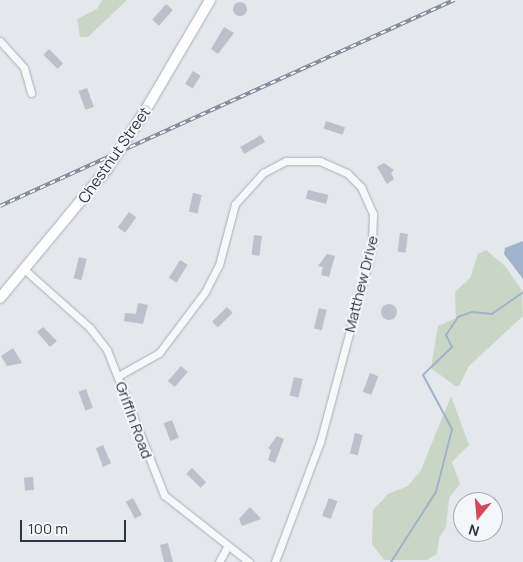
<!DOCTYPE html>
<style>
body{margin:0}
#map{position:relative;width:523px;height:562px;overflow:hidden;background:#e4e7ec;font-family:Manrope,sans-serif}
div>[style]{position:absolute}
.green>*{inset:0;background:#c9d6c5}
.water>*{inset:0;background:#9fb4cc}
.stream>*{height:2px;margin:-1px;padding:0 1px;transform-origin:1px;border-radius:1px;background:#9fb4cc}
.building>*{inset:0;background:#bbc0ca;transform-origin:0 0}
.round{border-radius:50%}
.roads{filter:drop-shadow(0 0 1px #a9aeb7) drop-shadow(0 0 1px #a9aeb7)}
.street>*{height:7px;margin:-3.5px;padding:0 3.5px;transform-origin:3.5px;border-radius:3.5px;background:#f7f8fa}
.secondary>*{height:10px;margin:-5px;padding:0 5px;transform-origin:5px;border-radius:5px;background:#fff}
.rail>*{height:4px;margin-top:-2px;transform-origin:0;background:repeating-linear-gradient(90deg,#f4f6f9 0 5.5px,#7d8696 0 11px);box-sizing:border-box;border-block:1px solid #7d8696}
.bridges{filter:drop-shadow(0 0 1px #a9aeb7) drop-shadow(0 0 1px #a9aeb7)}
.secondary-bridge>*{height:10px;margin:-5px;padding:0 5px;transform-origin:5px;border-radius:5px;background:#fff}
span{translate:-50% -50%;white-space:nowrap;text-align:center;line-height:1.15;-webkit-text-stroke:4px #f4f6f9;paint-order:stroke}
.street-label{font-size:15px;color:#2b3445}
.north{position:absolute;left:453px;top:492px;width:50px;height:50px;box-sizing:border-box;background:#f4f6f9;border:1px solid #a4a8b1;border-radius:50%;rotate:197deg;font-size:14px;font-weight:700;line-height:20px;text-align:center;color:#2b3445}
.north::after{content:'';display:block;margin:auto;width:18px;height:22px;background:#d1495b;clip-path:polygon(50% 0,100% 100%,50% 72%,0 100%)}
.scale{position:absolute;left:20px;top:520px;width:106px;height:22px;box-sizing:border-box;border:2px solid #2b3445;border-top:0;padding-left:6px;font-size:15px;line-height:18px;white-space:nowrap;color:#2b3445;-webkit-text-stroke:4px #f4f6f9;paint-order:stroke}
</style>
<div id="map">
<div class="green">
<i style="clip-path:polygon(102px 0,127px 0,88px 37px,80px 37px,77px 19px,97px 9px)"></i>
<i style="clip-path:polygon(486px 250px,506px 267px,522px 291px,523px 316px,469px 366px,459px 386px,455px 386px,431px 368px,438px 326px,456px 318px,455px 292px,470px 278px,478px 254px)"></i>
<i style="clip-path:polygon(451px 396px,469px 445px,452px 462px,460px 484px,449px 498px,446px 527px,439px 538px,437px 554px,427px 560px,384px 560px,372px 544px,373px 510px,388px 494px,408px 486px,421px 470px)"></i>
</div>
<div class="water">
<i style="clip-path:polygon(523px 241px,523px 279px,504px 254px,505px 248px)"></i>
</div>
<div class="stream">
<i style="left:391px;top:562px;width:83px;rotate:-57.3deg"></i>
<i style="left:436px;top:492px;width:65px;rotate:-75.7deg"></i>
<i style="left:452px;top:429px;width:61px;rotate:-118.2deg"></i>
<i style="left:423px;top:375px;width:40px;rotate:-44deg"></i>
<i style="left:452px;top:347px;width:13px;rotate:-117deg"></i>
<i style="left:446px;top:335px;width:22px;rotate:-56deg"></i>
<i style="left:458px;top:317px;width:15px;rotate:-20deg"></i>
<i style="left:472px;top:312px;width:20px;rotate:6deg"></i>
<i style="left:492px;top:314px;width:38px;rotate:-35deg"></i>
</div>
<div class="building">
<i class="round" style="left:233px;top:2px;width:14px;height:14px"></i>
<i style="left:166px;top:4px;width:9px;height:21px;rotate:41deg"></i>
<i style="clip-path:polygon(224px 27px,234px 33px,218px 54px,211px 49px)"></i>
<i style="left:49px;top:49px;width:20px;height:8px;rotate:45deg"></i>
<i style="left:193px;top:71px;width:9px;height:15px;rotate:32deg"></i>
<i style="left:87px;top:88px;width:20px;height:9px;rotate:70deg"></i>
<i style="left:326px;top:121px;width:20px;height:8px;rotate:18deg"></i>
<i style="left:261px;top:135px;width:8px;height:24px;rotate:60deg"></i>
<i style="clip-path:polygon(384px 163px,394px 170px,391px 173px,394px 179px,387px 184px,377px 167px)"></i>
<i style="left:308px;top:190px;width:21px;height:9px;rotate:14deg"></i>
<i style="left:193px;top:193px;width:9px;height:19px;rotate:13deg"></i>
<i style="left:129px;top:212px;width:9px;height:19px;rotate:36deg"></i>
<i style="left:400px;top:233px;width:8px;height:19px;rotate:7deg"></i>
<i style="left:254px;top:235px;width:8px;height:20px;rotate:7deg"></i>
<i style="clip-path:polygon(327px 254px,335px 256px,329px 277px,321px 275px,323px 267px,318px 266px)"></i>
<i style="left:79px;top:257px;width:8px;height:22px;rotate:14deg"></i>
<i style="left:180px;top:260px;width:9px;height:21px;rotate:32deg"></i>
<i style="clip-path:polygon(138px 303px,148px 305px,143px 324px,124px 321px,125px 313px,136px 314px)"></i>
<i class="round" style="left:381px;top:304px;width:16px;height:16px"></i>
<i style="left:227px;top:307px;width:8px;height:21px;rotate:45deg"></i>
<i style="left:319px;top:308px;width:8px;height:21px;rotate:14deg"></i>
<i style="clip-path:polygon(43px 327px,57px 341px,50px 347px,37px 332px)"></i>
<i style="clip-path:polygon(13px 348px,22px 363px,7px 366px,1px 356px)"></i>
<i style="left:181px;top:366px;width:9px;height:20px;rotate:41deg"></i>
<i style="left:370px;top:373px;width:9px;height:20px;rotate:21deg"></i>
<i style="left:294px;top:377px;width:9px;height:19px;rotate:13deg"></i>
<i style="left:86px;top:389px;width:20px;height:8px;rotate:70deg"></i>
<i style="left:172px;top:420px;width:19px;height:9px;rotate:69deg"></i>
<i style="left:355px;top:433px;width:8px;height:21px;rotate:14deg"></i>
<i style="clip-path:polygon(277px 436px,284px 439px,275px 463px,268px 460px,271px 450px,268px 448px)"></i>
<i style="clip-path:polygon(103px 445px,111px 463px,103px 467px,96px 448px)"></i>
<i style="left:192px;top:468px;width:20px;height:8px;rotate:45deg"></i>
<i style="left:33px;top:477px;width:13px;height:9px;rotate:86deg"></i>
<i style="left:133px;top:498px;width:19px;height:8px;rotate:62deg"></i>
<i style="left:329px;top:498px;width:9px;height:19px;rotate:21deg"></i>
<i style="clip-path:polygon(250px 507px,261px 519px,242px 526px,239px 519px)"></i>
<i style="clip-path:polygon(168px 543px,173px 562px,164px 562px,160px 545px)"></i>
</div>
<div class="roads">
<div class="street">
<i style="left:0;top:41px;width:36px;rotate:48deg"></i>
<i style="left:24px;top:68px;width:26px;rotate:74deg"></i>
<i style="left:25px;top:270px;width:87px;rotate:41.7deg"></i>
<i style="left:90px;top:328px;width:28px;rotate:52deg"></i>
<i style="left:107px;top:350px;width:156px;rotate:68.5deg"></i>
<i style="left:164px;top:495px;width:108px;rotate:38.2deg"></i>
<i style="left:118px;top:376px;width:47px;rotate:-29.3deg"></i>
<i style="left:159px;top:353px;width:76px;rotate:-53deg"></i>
<i style="left:205px;top:292px;width:30px;rotate:-63deg"></i>
<i style="left:219px;top:265px;width:63px;rotate:-75.3deg"></i>
<i style="left:235px;top:204px;width:42px;rotate:-47.9deg"></i>
<i style="left:263px;top:173px;width:26px;rotate:-28deg"></i>
<i style="left:286px;top:161px;width:34px"></i>
<i style="left:320px;top:161px;width:30px;rotate:24deg"></i>
<i style="left:347px;top:173px;width:20px;rotate:45deg"></i>
<i style="left:361px;top:187px;width:30px;rotate:66deg"></i>
<i style="left:373px;top:214px;width:34px;rotate:92deg"></i>
<i style="left:372px;top:248px;width:201px;rotate:105deg"></i>
<i style="left:320px;top:442px;width:128px;rotate:110.6deg"></i>
<i style="left:219px;top:562px;width:17px;rotate:-62deg"></i>
</div>
<div class="secondary">
<i style="left:145px;top:111px;width:129px;rotate:-59.6deg"></i>
<i style="left:0;top:298px;width:168px;rotate:-50.3deg"></i>
</div>
</div>
<div class="rail">
<i style="left:0;top:206px;width:499px;rotate:-24.4deg"></i>
</div>
<div class="bridges">
<div class="secondary-bridge">
<i style="left:107px;top:169px;width:69px;rotate:-56.8deg"></i>
</div>
</div>
<div class="street-label">
<span style="left:114px;top:155px;rotate:-55deg">Chestnut Street</span>
<span style="left:361px;top:284px;rotate:-76deg">Matthew Drive</span>
<span style="left:134px;top:420px;rotate:70deg">Griffin Road</span>
</div>
<div class="north">N</div>
<div class="scale">100 m</div>
</div>
